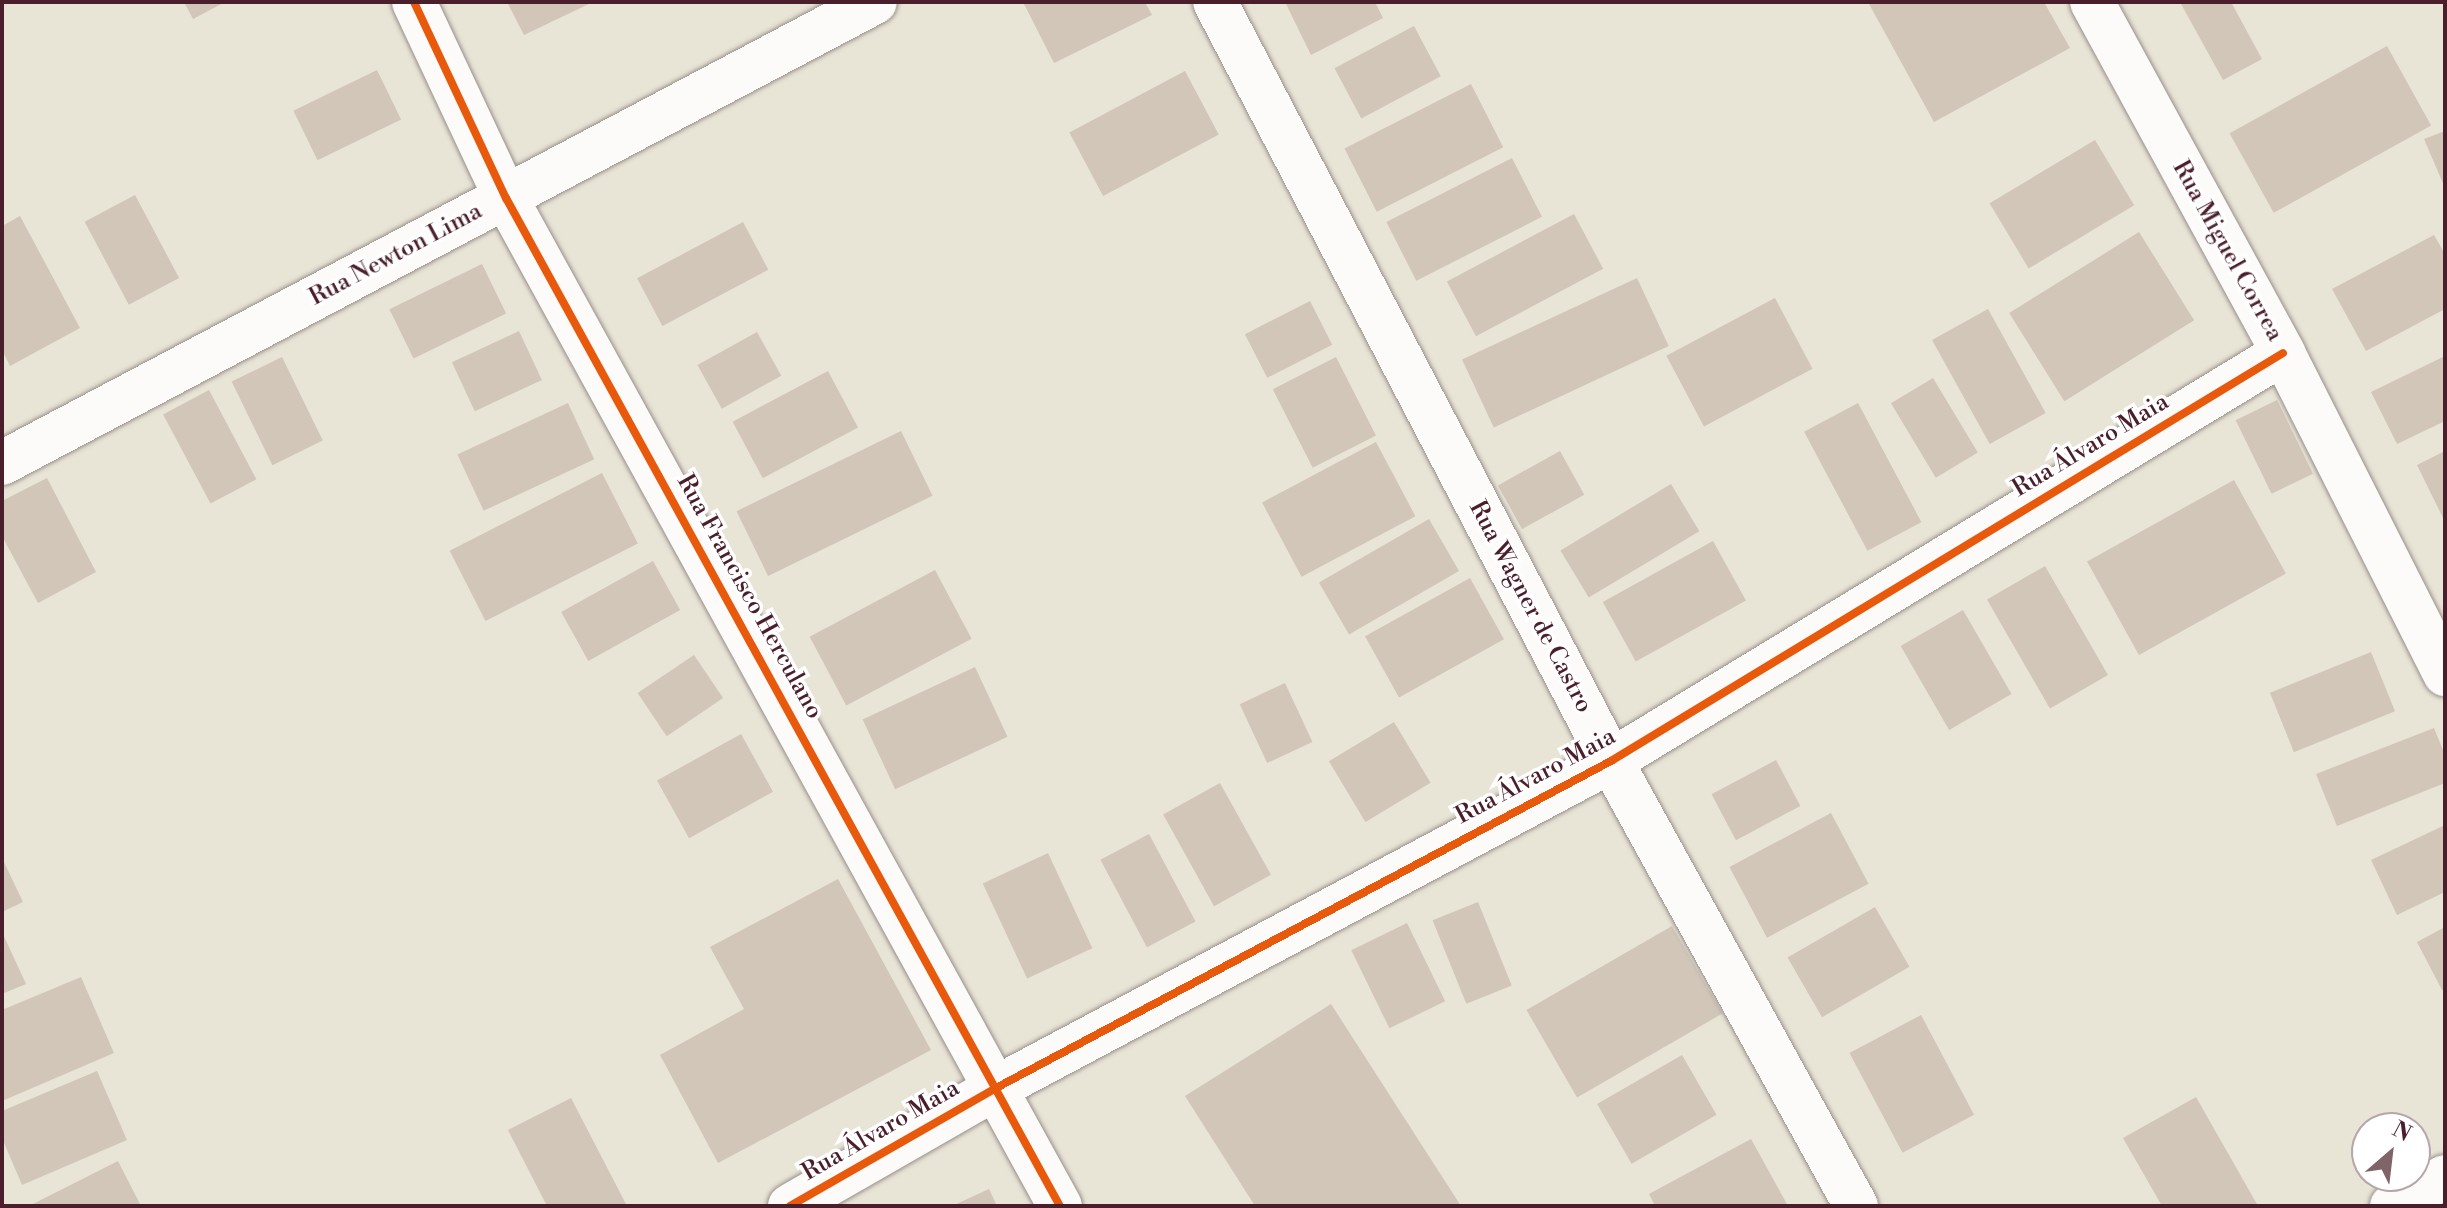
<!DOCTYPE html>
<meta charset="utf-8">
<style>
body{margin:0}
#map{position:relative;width:2447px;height:1208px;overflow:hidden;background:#e8e4d6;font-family:"Libre Bodoni",serif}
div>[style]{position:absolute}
.building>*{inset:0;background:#d2c6b9;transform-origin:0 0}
.roads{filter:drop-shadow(0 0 2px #988f8a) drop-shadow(0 0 2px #988f8a)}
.street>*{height:44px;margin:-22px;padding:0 22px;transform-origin:22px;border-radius:22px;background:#fcfbf9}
.cycleway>*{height:8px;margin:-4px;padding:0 4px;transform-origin:4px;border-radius:4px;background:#e8590c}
span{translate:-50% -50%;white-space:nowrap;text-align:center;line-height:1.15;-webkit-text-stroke:7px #fff;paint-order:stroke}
.street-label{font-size:24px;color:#4a1f2b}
.frame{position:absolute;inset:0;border:4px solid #4a1f2b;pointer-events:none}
.north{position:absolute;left:2351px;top:1112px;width:80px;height:80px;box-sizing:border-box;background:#fff;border:2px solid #b7a5aa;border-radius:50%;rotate:28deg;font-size:22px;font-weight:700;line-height:32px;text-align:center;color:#4a1f2b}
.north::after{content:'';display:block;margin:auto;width:28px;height:36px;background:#816467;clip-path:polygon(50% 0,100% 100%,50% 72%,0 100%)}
</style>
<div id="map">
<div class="building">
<i style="clip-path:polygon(184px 2px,225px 2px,193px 19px)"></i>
<i style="clip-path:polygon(507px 2px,593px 2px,524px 35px)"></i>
<i style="clip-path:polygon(1023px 2px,1145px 2px,1152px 15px,1054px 63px)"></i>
<i style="clip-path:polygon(1285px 2px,1375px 2px,1383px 18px,1311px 55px)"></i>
<i style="clip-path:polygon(1868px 2px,2044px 2px,2070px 48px,1934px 122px)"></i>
<i style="clip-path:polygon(2180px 2px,2231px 2px,2262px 59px,2223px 80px)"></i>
<i style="left:1414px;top:26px;width:57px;height:90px;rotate:62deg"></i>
<i style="left:2387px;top:46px;width:91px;height:180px;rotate:61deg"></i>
<i style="left:377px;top:70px;width:55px;height:93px;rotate:64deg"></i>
<i style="left:1185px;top:71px;width:72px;height:131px;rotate:62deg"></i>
<i style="left:1471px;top:84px;width:71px;height:142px;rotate:63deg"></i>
<i style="clip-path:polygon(2445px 131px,2445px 188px,2424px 139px)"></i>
<i style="left:2095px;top:140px;width:76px;height:123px;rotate:59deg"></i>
<i style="left:1512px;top:158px;width:66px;height:141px;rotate:63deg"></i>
<i style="left:135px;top:195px;width:94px;height:57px;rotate:62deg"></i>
<i style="left:1574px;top:214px;width:62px;height:144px;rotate:62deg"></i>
<i style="clip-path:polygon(20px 216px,80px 328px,10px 366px,2px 350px,2px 226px)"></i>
<i style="left:743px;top:222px;width:54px;height:120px;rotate:62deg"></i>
<i style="left:2139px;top:232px;width:104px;height:153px;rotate:58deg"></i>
<i style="clip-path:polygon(2434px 235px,2445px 254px,2445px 309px,2366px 351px,2332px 289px)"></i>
<i style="left:482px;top:264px;width:55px;height:103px;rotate:64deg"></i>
<i style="left:1637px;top:278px;width:75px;height:193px;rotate:65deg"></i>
<i style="left:1775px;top:298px;width:80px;height:123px;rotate:62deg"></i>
<i style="left:1310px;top:301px;width:49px;height:73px;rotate:63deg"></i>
<i style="left:1988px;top:309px;width:119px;height:64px;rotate:61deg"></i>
<i style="left:519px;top:331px;width:54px;height:74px;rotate:65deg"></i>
<i style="left:757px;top:332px;width:50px;height:68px;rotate:61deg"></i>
<i style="clip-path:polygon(2445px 356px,2445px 421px,2397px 444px,2371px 392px)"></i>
<i style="left:282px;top:357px;width:93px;height:56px;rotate:64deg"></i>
<i style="left:1336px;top:357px;width:88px;height:71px;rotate:63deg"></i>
<i style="left:828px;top:371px;width:64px;height:108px;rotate:62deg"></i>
<i style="left:1933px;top:378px;width:87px;height:49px;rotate:59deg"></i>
<i style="left:209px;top:390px;width:101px;height:52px;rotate:62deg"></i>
<i style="left:2277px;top:400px;width:82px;height:46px;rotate:64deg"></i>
<i style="left:568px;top:403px;width:62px;height:122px;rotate:65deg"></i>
<i style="left:1858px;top:403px;width:135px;height:61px;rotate:62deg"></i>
<i style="left:901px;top:431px;width:72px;height:183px;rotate:64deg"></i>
<i style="left:1376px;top:442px;width:84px;height:129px;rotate:62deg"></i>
<i style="left:1560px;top:451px;width:50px;height:71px;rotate:61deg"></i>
<i style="clip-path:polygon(2445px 451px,2445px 522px,2417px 465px)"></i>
<i style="left:602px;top:473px;width:79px;height:171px;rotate:63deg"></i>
<i style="clip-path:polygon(47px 478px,96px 572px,38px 603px,2px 536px,2px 501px)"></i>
<i style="left:2234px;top:480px;width:107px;height:168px;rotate:61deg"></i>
<i style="left:1671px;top:484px;width:55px;height:129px;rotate:59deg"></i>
<i style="left:1429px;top:519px;width:60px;height:127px;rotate:60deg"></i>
<i style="left:1713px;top:541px;width:68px;height:126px;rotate:61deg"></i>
<i style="left:653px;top:561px;width:56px;height:105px;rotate:61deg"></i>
<i style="left:2045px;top:566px;width:126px;height:67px;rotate:60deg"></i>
<i style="left:935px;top:570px;width:78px;height:142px;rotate:62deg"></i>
<i style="left:1470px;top:578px;width:70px;height:120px;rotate:61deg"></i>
<i style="left:1963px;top:610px;width:97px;height:72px;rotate:60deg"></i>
<i style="left:2371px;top:652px;width:64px;height:109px;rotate:68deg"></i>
<i style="left:694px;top:655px;width:52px;height:68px;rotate:56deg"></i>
<i style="left:975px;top:667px;width:77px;height:124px;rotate:65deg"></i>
<i style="left:1285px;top:683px;width:65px;height:50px;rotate:65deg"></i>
<i style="left:1394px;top:722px;width:71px;height:76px;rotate:59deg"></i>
<i style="clip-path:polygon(2434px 728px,2445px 755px,2445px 783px,2337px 826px,2316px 774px)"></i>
<i style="left:741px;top:734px;width:66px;height:96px;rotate:61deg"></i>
<i style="left:1776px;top:760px;width:52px;height:73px;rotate:62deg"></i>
<i style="left:1220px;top:783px;width:105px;height:65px;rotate:61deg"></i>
<i style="left:1831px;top:813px;width:80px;height:115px;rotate:62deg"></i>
<i style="clip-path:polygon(2445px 825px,2445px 892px,2397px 915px,2371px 860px)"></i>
<i style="left:1149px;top:834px;width:99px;height:55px;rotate:62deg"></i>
<i style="left:1048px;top:853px;width:105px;height:72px;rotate:65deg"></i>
<i style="clip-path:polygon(2px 858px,23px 902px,2px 912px)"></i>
<i style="clip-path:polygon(838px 879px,931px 1050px,718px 1163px,660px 1055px,744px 1009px,710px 947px)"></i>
<i style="left:1478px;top:902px;width:90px;height:49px;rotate:68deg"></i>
<i style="left:1875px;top:907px;width:69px;height:101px;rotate:60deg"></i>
<i style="left:1407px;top:923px;width:87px;height:62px;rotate:64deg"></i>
<i style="left:1672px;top:926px;width:101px;height:168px;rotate:60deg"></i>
<i style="clip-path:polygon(2445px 927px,2445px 989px,2442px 990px,2417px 942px)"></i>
<i style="clip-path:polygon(2px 932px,26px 984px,2px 994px)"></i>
<i style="clip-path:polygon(81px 977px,114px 1053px,2px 1101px,2px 1010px)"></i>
<i style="clip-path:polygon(1331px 1004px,1461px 1206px,1255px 1206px,1185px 1096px)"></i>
<i style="left:1921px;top:1015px;width:113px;height:81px;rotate:62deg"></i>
<i style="left:1682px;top:1055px;width:69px;height:98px;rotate:60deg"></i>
<i style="clip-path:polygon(97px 1071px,127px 1140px,22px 1185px,2px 1138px,2px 1111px)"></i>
<i style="clip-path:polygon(2196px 1097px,2258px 1206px,2162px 1206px,2123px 1138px)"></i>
<i style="clip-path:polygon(571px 1098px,627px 1206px,547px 1206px,508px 1130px)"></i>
<i style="clip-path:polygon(1751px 1139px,1788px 1206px,1655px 1206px,1649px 1194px)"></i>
<i style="clip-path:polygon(118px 1161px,141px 1206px,29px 1206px)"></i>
<i style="clip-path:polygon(989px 1189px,997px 1206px,952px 1206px)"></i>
</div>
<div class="roads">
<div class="street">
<i style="left:414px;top:2px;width:217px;rotate:64.9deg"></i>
<i style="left:506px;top:198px;width:1150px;rotate:61.21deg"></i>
<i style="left:1215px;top:2px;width:856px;rotate:62.45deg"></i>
<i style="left:1611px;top:761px;width:508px;rotate:61.16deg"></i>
<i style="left:2092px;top:2px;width:400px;rotate:61.4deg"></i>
<i style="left:2283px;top:353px;width:360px;rotate:63.2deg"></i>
<i style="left:2px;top:463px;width:987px;rotate:-27.84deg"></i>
<i style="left:790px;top:1206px;width:237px;rotate:-29.8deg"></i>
<i style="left:996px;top:1088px;width:697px;rotate:-28deg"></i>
<i style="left:1611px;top:761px;width:786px;rotate:-31.26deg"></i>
<i style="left:2392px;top:1206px;width:60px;rotate:-28.7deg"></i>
</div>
</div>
<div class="cycleway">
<i style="left:414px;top:2px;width:217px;rotate:64.9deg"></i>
<i style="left:506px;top:198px;width:1150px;rotate:61.21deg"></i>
<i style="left:790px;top:1206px;width:237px;rotate:-29.8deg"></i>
<i style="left:996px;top:1088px;width:697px;rotate:-28deg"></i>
<i style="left:1611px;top:761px;width:786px;rotate:-31.26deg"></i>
</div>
<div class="street-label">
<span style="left:2227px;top:251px;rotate:61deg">Rua Miguel Correa</span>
<span style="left:396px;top:255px;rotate:-28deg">Rua Newton Lima</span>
<span style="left:2091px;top:446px;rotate:-31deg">Rua Álvaro Maia</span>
<span style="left:749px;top:597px;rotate:61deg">Rua Francisco Herculano</span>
<span style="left:1530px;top:607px;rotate:62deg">Rua Wagner de Castro</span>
<span style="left:1536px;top:777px;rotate:-28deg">Rua Álvaro Maia</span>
<span style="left:881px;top:1131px;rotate:-30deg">Rua Álvaro Maia</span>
</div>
<div class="frame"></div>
<div class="north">N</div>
</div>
